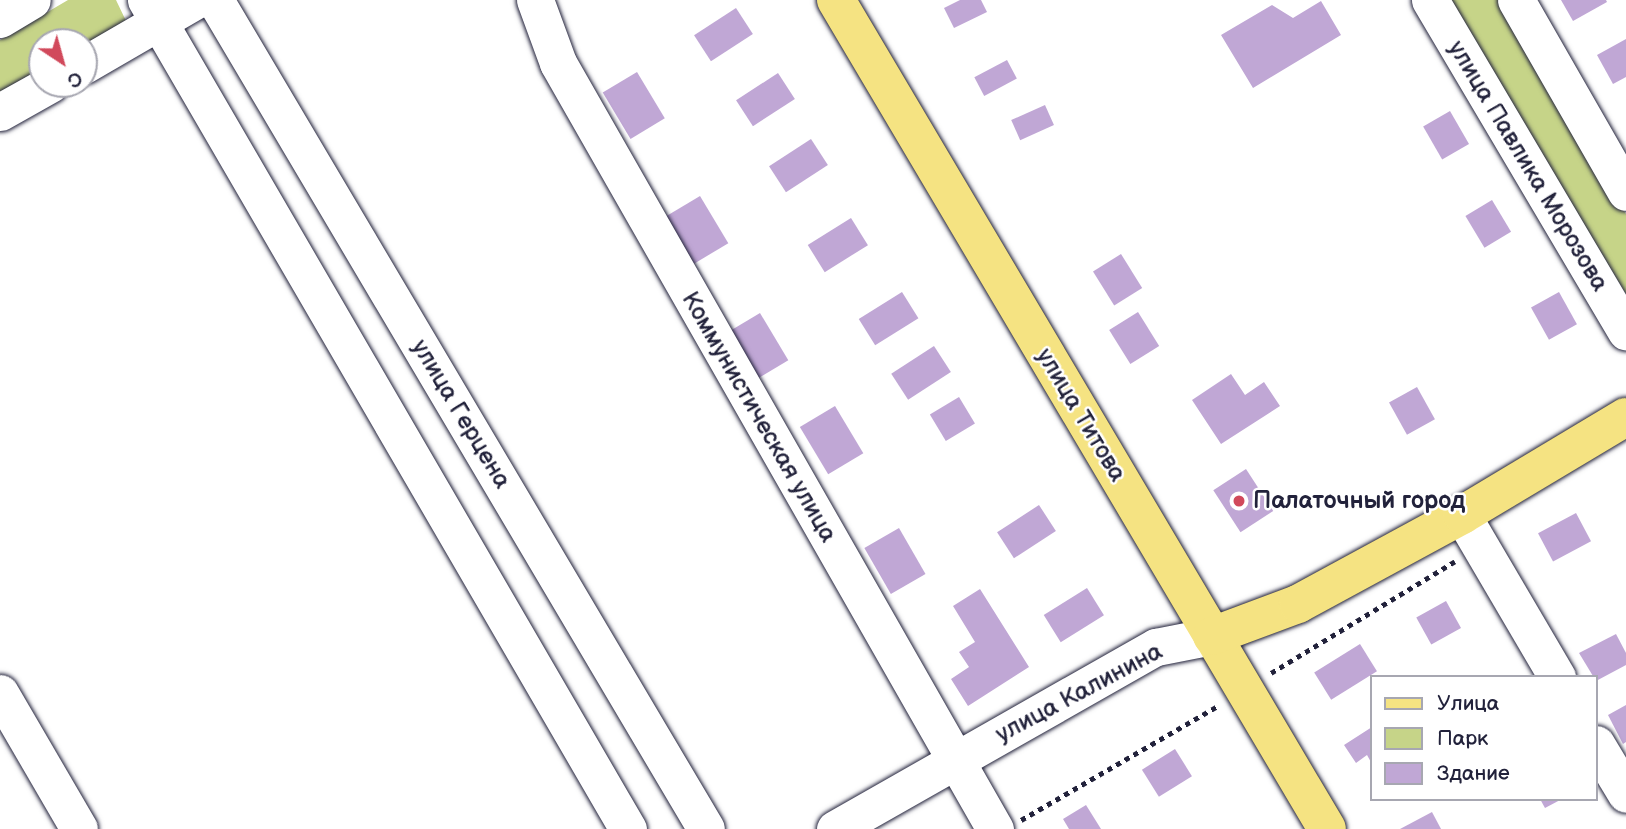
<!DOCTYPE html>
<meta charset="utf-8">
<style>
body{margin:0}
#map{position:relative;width:1626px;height:829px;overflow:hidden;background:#fff;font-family:"Balsamiq Sans",sans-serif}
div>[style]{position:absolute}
.green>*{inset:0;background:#c6d488}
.building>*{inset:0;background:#c0a7d5;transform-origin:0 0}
.path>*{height:4.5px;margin-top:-2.25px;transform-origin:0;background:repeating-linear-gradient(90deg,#22223b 0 5px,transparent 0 10px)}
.roads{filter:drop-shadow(0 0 2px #22223b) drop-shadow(0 0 2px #22223b)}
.minor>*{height:37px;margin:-18.5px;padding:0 18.5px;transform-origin:18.5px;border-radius:18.5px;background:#fff}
.major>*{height:38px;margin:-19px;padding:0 19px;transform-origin:19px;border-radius:19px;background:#f5e382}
.dots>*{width:19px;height:19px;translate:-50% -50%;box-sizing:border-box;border:4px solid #fff;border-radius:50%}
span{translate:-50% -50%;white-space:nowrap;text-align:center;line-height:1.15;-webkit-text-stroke:5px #fff;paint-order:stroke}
.street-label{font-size:24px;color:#22223b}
.poi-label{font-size:24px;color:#22223b;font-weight:700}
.left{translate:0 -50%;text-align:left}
.legend{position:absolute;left:1370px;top:675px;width:228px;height:126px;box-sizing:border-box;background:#fff;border:2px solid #a7a7b1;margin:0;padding:9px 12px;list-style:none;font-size:21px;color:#22223b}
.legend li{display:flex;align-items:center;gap:14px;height:35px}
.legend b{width:35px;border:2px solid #a7a7b1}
.north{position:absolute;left:28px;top:28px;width:70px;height:70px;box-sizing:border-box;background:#fff;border:2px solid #a7a7b1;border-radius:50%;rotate:144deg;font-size:19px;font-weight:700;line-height:28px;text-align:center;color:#22223b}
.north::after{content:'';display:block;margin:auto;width:24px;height:32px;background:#d1495b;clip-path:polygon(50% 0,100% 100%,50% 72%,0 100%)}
</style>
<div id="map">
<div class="green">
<i style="clip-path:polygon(68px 0,116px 0,127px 23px,84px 48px,84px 42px,42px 42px,42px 72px,0 96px,0 40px)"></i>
<i style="clip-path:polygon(1447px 0,1506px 0,1550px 82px,1556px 106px,1626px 214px,1626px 294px)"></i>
</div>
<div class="building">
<i style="clip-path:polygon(960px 0,981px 0,987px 12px,954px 28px,944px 8px)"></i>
<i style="clip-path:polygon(1561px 0,1606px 0,1607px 2px,1573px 21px)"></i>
<i style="clip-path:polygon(1321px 1px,1341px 35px,1253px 88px,1221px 35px,1272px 5px,1293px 18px)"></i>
<i style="left:736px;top:8px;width:31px;height:50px;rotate:57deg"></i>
<i style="clip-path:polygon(1626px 39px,1626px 77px,1613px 84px,1597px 55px)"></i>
<i style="left:1007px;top:60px;width:21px;height:37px;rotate:62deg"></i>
<i style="left:637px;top:72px;width:54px;height:40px;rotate:59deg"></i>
<i style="left:778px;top:73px;width:31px;height:50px;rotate:57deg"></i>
<i style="left:1045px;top:105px;width:22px;height:37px;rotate:66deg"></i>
<i style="left:1450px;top:111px;width:38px;height:31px;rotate:60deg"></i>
<i style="left:811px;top:139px;width:31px;height:50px;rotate:57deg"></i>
<i style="left:700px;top:196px;width:55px;height:41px;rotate:59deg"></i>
<i style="left:1492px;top:200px;width:37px;height:31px;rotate:59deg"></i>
<i style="left:851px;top:218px;width:32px;height:51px;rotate:58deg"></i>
<i style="left:1121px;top:254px;width:40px;height:33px;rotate:58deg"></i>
<i style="left:902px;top:292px;width:31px;height:51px;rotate:58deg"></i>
<i style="left:1559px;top:292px;width:37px;height:32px;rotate:61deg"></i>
<i style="left:1138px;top:312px;width:40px;height:34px;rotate:58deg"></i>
<i style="left:760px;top:313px;width:55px;height:41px;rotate:59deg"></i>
<i style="left:934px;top:346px;width:31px;height:51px;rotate:57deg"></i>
<i style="clip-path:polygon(1231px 374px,1245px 395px,1264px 382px,1280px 406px,1221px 444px,1192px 400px)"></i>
<i style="left:1417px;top:387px;width:37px;height:32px;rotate:61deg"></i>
<i style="left:959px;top:397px;width:31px;height:34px;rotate:59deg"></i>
<i style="left:835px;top:406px;width:55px;height:41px;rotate:59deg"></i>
<i style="left:1246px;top:469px;width:50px;height:39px;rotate:57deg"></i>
<i style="left:1039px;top:505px;width:31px;height:50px;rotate:57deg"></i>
<i style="left:1576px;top:513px;width:32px;height:43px;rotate:62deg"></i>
<i style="left:899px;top:528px;width:53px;height:40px;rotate:60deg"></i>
<i style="left:1087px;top:588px;width:32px;height:51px;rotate:58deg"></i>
<i style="clip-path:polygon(980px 589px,1029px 667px,968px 706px,951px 679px,969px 667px,959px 652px,975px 642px,953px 606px)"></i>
<i style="left:1446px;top:601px;width:31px;height:34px;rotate:61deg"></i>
<i style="clip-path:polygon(1616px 634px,1626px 653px,1626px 665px,1596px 681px,1579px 653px)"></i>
<i style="left:1360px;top:644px;width:32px;height:54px;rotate:58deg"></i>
<i style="clip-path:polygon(1626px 705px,1626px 742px,1623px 744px,1608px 715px)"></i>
<i style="clip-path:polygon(1372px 727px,1372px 764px,1367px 755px,1356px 763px,1344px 745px)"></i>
<i style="left:1175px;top:749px;width:32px;height:39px;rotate:58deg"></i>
<i style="clip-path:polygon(1540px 799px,1562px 799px,1545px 808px)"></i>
<i style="clip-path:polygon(1086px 805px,1101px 829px,1069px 829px,1063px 819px)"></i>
<i style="clip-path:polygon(1432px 812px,1441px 829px,1400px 829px)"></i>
</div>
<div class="path">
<i style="left:1271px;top:673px;width:215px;rotate:-31.3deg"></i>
<i style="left:1021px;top:820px;width:229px;rotate:-30.1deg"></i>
</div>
<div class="roads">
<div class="minor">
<i style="left:146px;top:0;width:959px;rotate:59.83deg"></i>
<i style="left:215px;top:0;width:963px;rotate:59.36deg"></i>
<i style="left:535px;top:0;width:67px;rotate:69.9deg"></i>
<i style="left:558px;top:63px;width:882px;rotate:60.3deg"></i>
<i style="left:1430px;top:0;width:385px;rotate:59.4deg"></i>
<i style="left:1516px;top:0;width:221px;rotate:60.2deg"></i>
<i style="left:0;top:19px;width:37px;rotate:-31deg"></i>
<i style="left:84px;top:65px;width:129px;rotate:-30.1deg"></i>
<i style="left:0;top:112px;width:57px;rotate:-29.2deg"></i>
<i style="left:1462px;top:515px;width:188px;rotate:59.6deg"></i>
<i style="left:0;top:693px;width:157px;rotate:59.8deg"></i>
<i style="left:1596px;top:744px;width:58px;rotate:59deg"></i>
<i style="left:835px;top:829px;width:369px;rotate:-29.6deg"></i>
<i style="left:1156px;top:647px;width:57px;rotate:-11.1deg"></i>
</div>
<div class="major">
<i style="left:836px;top:0;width:963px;rotate:59.36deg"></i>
<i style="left:1212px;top:636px;width:92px;rotate:-20.4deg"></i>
<i style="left:1298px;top:604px;width:187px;rotate:-28.5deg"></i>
<i style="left:1462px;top:515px;width:191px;rotate:-30.9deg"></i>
</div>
</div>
<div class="dots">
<i style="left:1239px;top:501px;background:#d1495b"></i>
</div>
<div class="street-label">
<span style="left:1528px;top:166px;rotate:59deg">улица Павлика Морозова</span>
<span style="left:461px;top:414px;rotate:59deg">улица Герцена</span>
<span style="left:1081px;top:415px;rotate:59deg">улица Титова</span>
<span style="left:759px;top:417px;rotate:60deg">Коммунистическая улица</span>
<span style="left:1079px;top:693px;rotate:-28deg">улица Калинина</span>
</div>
<div class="poi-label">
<span class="left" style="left:1253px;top:501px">Палаточный город</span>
</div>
<ul class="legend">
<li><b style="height:9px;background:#f5e382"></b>Улица</li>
<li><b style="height:19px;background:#c6d488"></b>Парк</li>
<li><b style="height:19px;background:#c0a7d5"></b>Здание</li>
</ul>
<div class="north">С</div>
</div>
